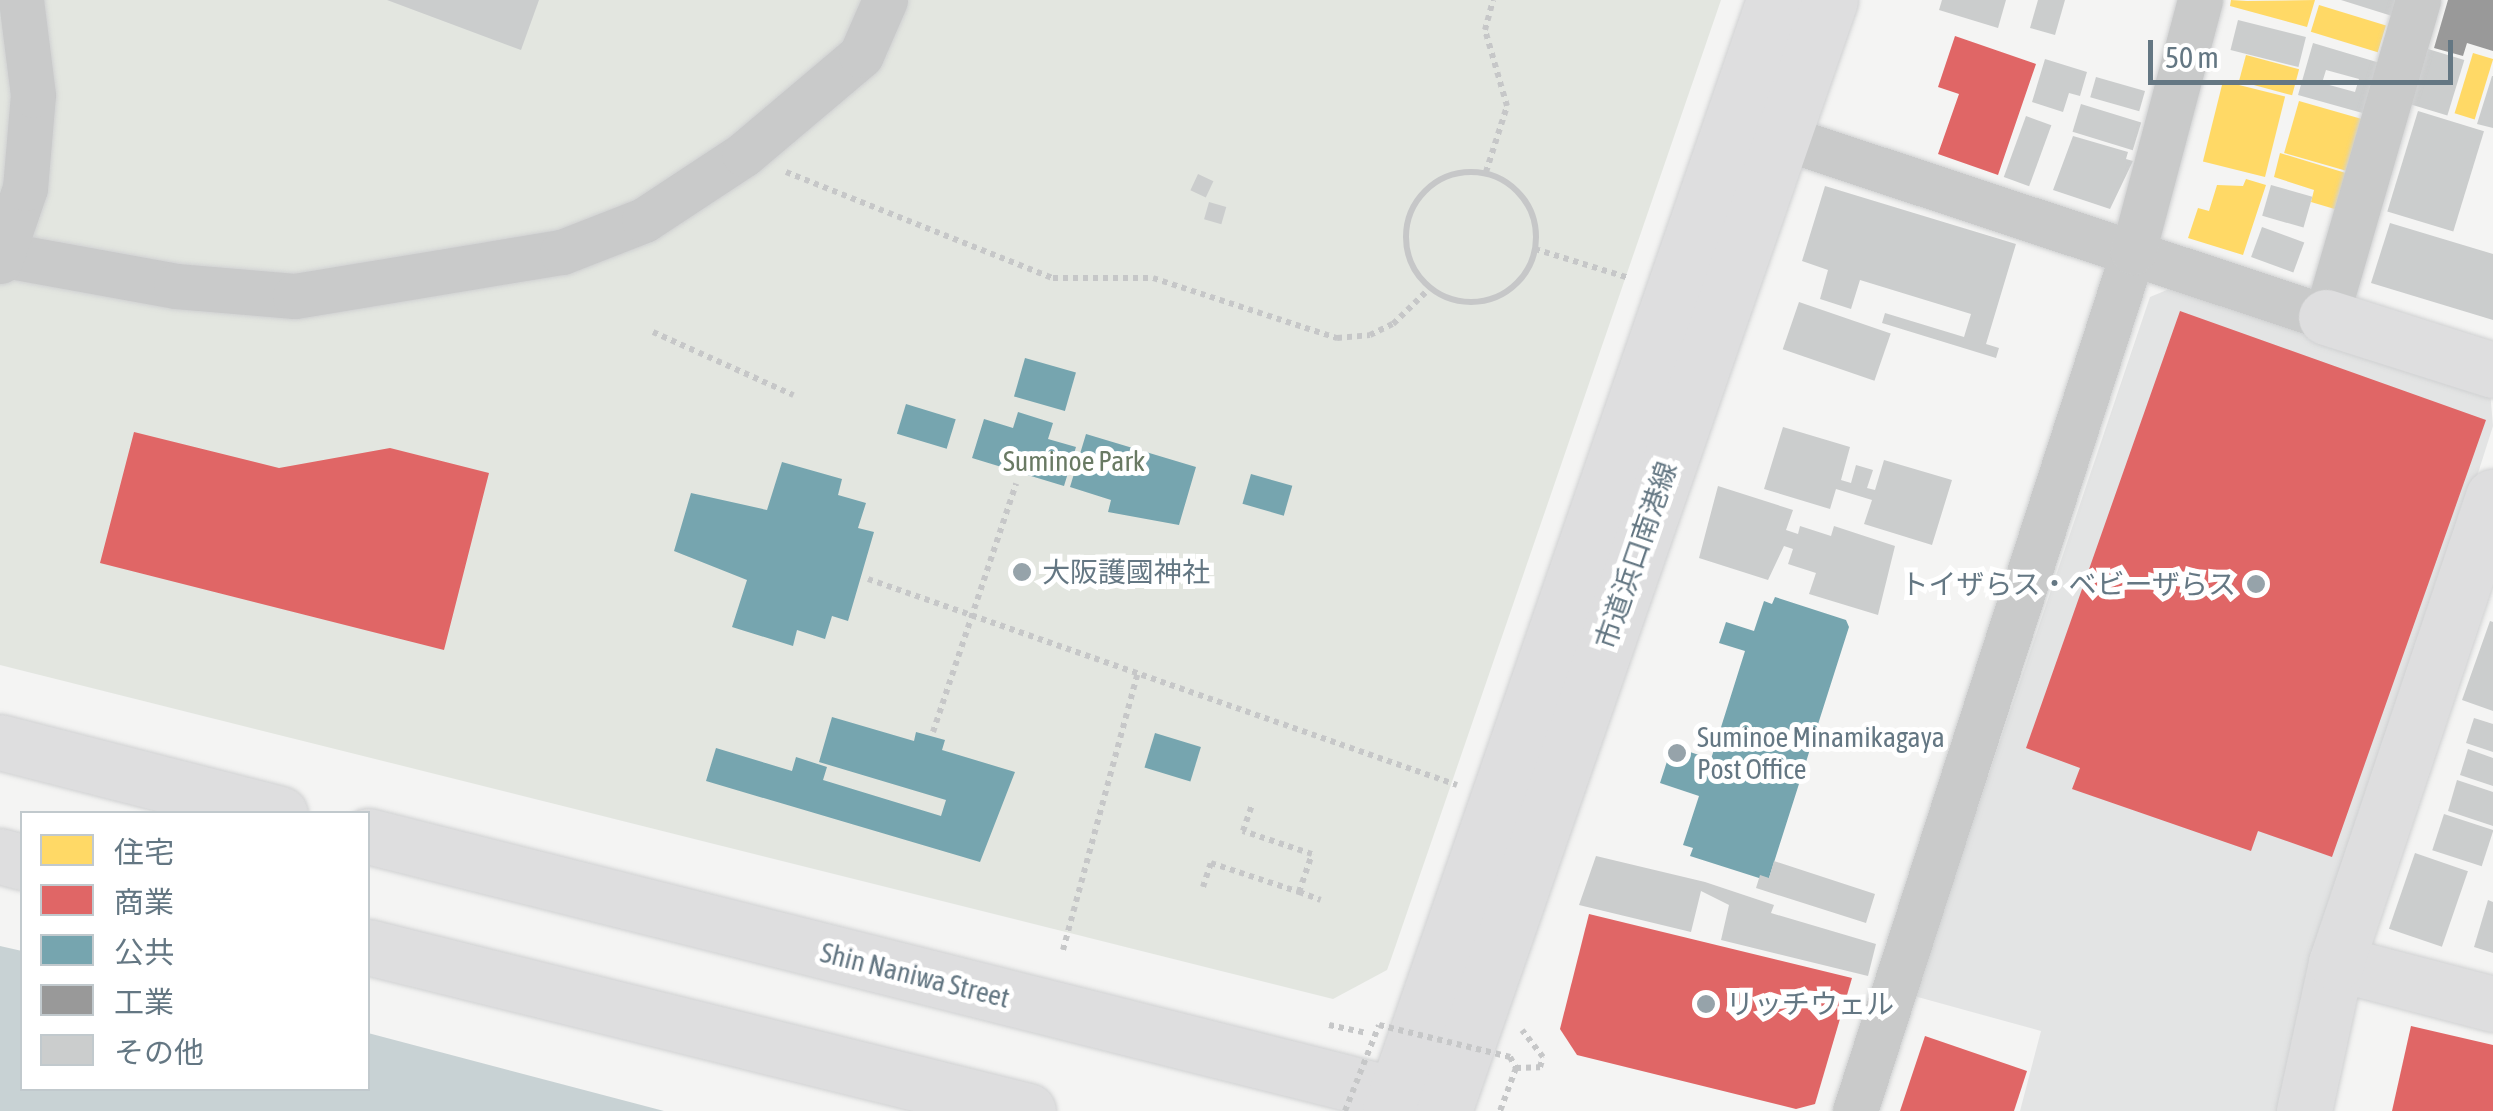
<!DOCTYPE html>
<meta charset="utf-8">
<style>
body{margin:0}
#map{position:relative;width:2493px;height:1111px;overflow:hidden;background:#f4f4f3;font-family:"Asap Condensed","Noto Sans JP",sans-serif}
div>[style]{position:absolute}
.built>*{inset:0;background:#e3e4e4}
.green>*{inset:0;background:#e3e6e0}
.water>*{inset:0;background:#c8d2d4}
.homes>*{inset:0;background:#ffd966;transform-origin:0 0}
.shops>*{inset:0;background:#e06666}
.public>*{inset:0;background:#76a5af;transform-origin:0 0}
.industry>*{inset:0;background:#999}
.building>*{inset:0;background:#cbcdcd;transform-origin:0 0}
.path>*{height:6px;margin-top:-3px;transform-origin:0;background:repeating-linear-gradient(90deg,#c6c7c8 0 5px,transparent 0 10px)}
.path>.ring{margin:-3px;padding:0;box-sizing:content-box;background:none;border:6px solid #c6c7c8;border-radius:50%}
.roads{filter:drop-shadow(0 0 2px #d0d1d2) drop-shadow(0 0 2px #d0d1d2)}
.street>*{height:45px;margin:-22.5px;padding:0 22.5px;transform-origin:22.5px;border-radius:22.5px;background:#c9caca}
.secondary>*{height:55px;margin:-27.5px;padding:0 27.5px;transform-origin:27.5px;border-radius:27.5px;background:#dededf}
.primary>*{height:55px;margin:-27.5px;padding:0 27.5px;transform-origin:27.5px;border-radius:27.5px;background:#dededf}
.path-bridge>*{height:6px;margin-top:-3px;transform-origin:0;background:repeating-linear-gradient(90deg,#c6c7c8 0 5px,transparent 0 10px)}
.dots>*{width:28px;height:28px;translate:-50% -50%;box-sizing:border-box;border:5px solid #fff;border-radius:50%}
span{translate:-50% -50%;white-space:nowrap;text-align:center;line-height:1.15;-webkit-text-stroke:10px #fff;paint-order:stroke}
.park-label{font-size:28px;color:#697a63}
.street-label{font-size:28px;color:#647783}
.poi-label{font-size:28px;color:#647783}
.left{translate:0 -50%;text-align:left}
.right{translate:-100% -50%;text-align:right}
.legend{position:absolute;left:20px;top:811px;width:350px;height:280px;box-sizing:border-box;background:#fff;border:2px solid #c1c9cd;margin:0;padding:12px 18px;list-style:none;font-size:30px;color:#647783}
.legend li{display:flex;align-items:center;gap:20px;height:50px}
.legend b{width:50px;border:2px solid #c1c9cd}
.scale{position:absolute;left:2148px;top:40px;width:305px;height:45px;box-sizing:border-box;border:5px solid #647783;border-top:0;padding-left:12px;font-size:30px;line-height:35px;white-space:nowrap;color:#647783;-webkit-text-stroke:8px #fff;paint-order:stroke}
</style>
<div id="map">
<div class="built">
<i style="clip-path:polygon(2174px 287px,2490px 390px,2493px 426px,2321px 967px,2285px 1111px,2020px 1111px,2041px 1031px,1914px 996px,2150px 297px)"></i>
</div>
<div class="green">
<i style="clip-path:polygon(0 0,1721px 0,1391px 959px,1387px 970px,1333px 999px,0 665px)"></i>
</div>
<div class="water">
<i style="clip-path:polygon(0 946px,22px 951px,22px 1088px,368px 1088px,368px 1033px,664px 1111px,0 1111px)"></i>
</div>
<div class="homes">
<i style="clip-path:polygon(2231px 0,2247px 1px,2315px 0,2307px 27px,2230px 6px)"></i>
<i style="left:2319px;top:5px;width:70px;height:28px;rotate:17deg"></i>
<i style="left:2473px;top:53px;width:21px;height:63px;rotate:17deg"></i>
<i style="left:2246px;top:55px;width:55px;height:27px;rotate:15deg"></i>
<i style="left:2223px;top:81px;width:64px;height:83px;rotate:14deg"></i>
<i style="left:2299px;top:101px;width:68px;height:54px;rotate:16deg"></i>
<i style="clip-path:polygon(2280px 153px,2349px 174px,2338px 210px,2311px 202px,2314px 190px,2274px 177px)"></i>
<i style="clip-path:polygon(2246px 179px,2266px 185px,2243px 255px,2188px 238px,2198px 208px,2209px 211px,2217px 185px,2243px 186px)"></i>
</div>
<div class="shops">
<i style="clip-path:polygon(1955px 36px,2036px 64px,1998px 175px,1938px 154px,1959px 94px,1938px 87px)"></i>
<i style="clip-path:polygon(2180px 311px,2486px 420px,2332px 857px,2258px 831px,2251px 851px,2072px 789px,2080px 768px,2026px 748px)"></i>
<i style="clip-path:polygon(134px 432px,279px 468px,390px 448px,489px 473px,444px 650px,100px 563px)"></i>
<i style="clip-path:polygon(1589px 914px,1852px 978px,1815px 1104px,1796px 1109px,1577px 1055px,1560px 1029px)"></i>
<i style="clip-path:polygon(2411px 1026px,2493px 1045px,2493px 1111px,2392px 1111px)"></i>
<i style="clip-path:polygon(1925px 1036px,2027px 1071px,2014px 1111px,1900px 1111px)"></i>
</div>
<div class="public">
<i style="left:1025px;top:358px;width:53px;height:40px;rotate:16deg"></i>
<i style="left:906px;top:404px;width:52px;height:31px;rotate:17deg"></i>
<i style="clip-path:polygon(1018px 412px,1053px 423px,1048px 439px,1076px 447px,1064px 486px,972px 458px,984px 419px,1013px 428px)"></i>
<i style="clip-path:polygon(1086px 434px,1196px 467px,1179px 525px,1108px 512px,1111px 500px,1070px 487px)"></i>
<i style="clip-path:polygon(782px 462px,842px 479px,838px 495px,866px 503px,858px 528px,874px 532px,848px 621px,832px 616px,825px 639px,797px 630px,793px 646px,732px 627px,747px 580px,674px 551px,691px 493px,767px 510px)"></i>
<i style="left:1251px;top:474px;width:43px;height:31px;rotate:16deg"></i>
<i style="clip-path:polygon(1775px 597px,1846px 620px,1849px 627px,1769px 878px,1759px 878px,1690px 856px,1693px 848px,1683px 845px,1699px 796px,1660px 783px,1672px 746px,1711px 759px,1745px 651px,1719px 643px,1726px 622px,1754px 631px,1764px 601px,1772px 604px)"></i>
<i style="clip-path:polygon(832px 717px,914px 741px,916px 732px,945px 740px,942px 750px,1015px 772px,980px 862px,706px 781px,716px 748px,792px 771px,796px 757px,827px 767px,823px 780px,941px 816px,946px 800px,819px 762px)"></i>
<i style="left:1155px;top:733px;width:48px;height:36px;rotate:17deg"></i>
</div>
<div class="industry">
<i style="clip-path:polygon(2448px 0,2493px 0,2493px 51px,2467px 43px,2463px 56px,2434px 48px)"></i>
</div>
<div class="building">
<i style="clip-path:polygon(387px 0,539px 0,521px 50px)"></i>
<i style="clip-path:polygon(1942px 0,2006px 0,1998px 28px,1939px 10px)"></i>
<i style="clip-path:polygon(2038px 0,2065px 0,2055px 35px,2030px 28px)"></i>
<i style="clip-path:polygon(2341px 0,2397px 0,2392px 16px)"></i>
<i style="left:2238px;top:20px;width:70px;height:31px;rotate:14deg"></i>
<i style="clip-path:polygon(evenodd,2313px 43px,2380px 63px,2366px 114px,2298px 95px,2313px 43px,2326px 70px,2359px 79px,2355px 92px,2322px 83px,2326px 70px)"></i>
<i style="left:2428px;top:49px;width:38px;height:58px;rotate:17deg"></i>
<i style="clip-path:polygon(2045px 59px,2087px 72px,2080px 96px,2069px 93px,2063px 112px,2032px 102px)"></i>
<i style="clip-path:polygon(2492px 76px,2493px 76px,2493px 128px,2477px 124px)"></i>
<i style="left:2096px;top:77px;width:51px;height:21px;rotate:16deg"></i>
<i style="left:2081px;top:104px;width:63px;height:29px;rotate:17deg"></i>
<i style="left:2418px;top:111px;width:69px;height:105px;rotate:17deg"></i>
<i style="left:2026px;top:116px;width:27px;height:65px;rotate:20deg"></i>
<i style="clip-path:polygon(2073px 136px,2128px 152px,2126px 159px,2133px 161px,2110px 209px,2053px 190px)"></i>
<i style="left:1198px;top:174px;width:17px;height:18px;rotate:25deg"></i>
<i style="left:2271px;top:185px;width:43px;height:32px;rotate:16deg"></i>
<i style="clip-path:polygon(1825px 186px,2016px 244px,1986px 344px,1999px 348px,1996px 358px,1882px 323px,1885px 313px,1964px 337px,1971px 314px,1860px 280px,1851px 309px,1820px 299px,1828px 270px,1802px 261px)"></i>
<i style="left:1209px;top:202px;width:18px;height:18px;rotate:16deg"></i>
<i style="clip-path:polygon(2390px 223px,2493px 254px,2493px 320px,2371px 283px)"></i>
<i style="left:2262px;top:227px;width:45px;height:32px;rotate:20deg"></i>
<i style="left:1799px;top:302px;width:97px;height:50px;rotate:19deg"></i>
<i style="clip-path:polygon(1783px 427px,1850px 447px,1841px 480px,1851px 483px,1856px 465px,1873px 470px,1867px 488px,1875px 490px,1884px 460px,1952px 480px,1932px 545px,1864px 524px,1872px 500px,1836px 489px,1830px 509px,1764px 489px)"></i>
<i style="clip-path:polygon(1718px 486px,1793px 510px,1786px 530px,1798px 534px,1800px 526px,1831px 536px,1834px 526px,1895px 546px,1878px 615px,1809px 594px,1816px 573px,1788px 564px,1793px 549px,1784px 546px,1768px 580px,1699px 558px)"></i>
<i style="clip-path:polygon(2490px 621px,2493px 622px,2493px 711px,2462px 700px)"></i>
<i style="clip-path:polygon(2474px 718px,2493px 724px,2493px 752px,2466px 743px)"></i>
<i style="clip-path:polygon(2468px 749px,2493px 758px,2493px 786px,2460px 775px)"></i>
<i style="clip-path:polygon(2457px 780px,2493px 792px,2493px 826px,2448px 811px)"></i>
<i style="left:2444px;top:814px;width:52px;height:38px;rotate:18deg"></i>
<i style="left:2415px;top:853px;width:56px;height:80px;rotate:19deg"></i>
<i style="clip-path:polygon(1596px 856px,1705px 882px,1774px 905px,1771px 913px,1876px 944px,1868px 976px,1721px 940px,1729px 905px,1701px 891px,1691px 932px,1579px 905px)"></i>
<i style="clip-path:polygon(1774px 861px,1875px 894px,1866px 923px,1756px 888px,1760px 875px,1769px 878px)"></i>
<i style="clip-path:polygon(2488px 900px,2493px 902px,2493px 953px,2474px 947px)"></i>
</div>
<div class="path">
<i class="ring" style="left:1406px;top:172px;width:124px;height:124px"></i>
<i style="left:786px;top:172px;width:287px;rotate:21.7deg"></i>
<i style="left:1053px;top:278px;width:100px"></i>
<i style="left:1153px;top:278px;width:194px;rotate:18.1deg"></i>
<i style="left:1337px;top:338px;width:33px;rotate:-5deg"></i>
<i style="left:1370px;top:335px;width:25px;rotate:-26deg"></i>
<i style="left:1393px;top:324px;width:52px;rotate:-44.2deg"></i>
<i style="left:1486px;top:172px;width:69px;rotate:-72.3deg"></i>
<i style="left:1507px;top:106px;width:79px;rotate:-106.1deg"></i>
<i style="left:1485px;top:30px;width:31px;rotate:-75deg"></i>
<i style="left:1535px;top:249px;width:98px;rotate:17.1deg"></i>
<i style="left:653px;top:332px;width:154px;rotate:24.2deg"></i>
<i style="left:868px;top:579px;width:624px;rotate:19.28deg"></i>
<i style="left:933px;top:732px;width:262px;rotate:-71.5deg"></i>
<i style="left:1203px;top:887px;width:25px;rotate:-72deg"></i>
<i style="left:1211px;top:863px;width:93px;rotate:18.2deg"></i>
<i style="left:1299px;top:892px;width:40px;rotate:-71.1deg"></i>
<i style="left:1312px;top:854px;width:73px;rotate:-161.6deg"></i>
<i style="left:1243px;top:831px;width:28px;rotate:-71deg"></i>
<i style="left:1299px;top:892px;width:23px;rotate:20deg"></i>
<i style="left:1063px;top:950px;width:285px;rotate:-74.9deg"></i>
<i style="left:1329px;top:1025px;width:38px;rotate:12deg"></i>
<i style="left:1516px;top:1068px;width:24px;rotate:-2deg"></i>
<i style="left:1540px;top:1067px;width:10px;rotate:-73deg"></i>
<i style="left:1543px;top:1057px;width:34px;rotate:-128deg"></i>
</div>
<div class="roads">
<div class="street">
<i style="left:1752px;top:127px;width:605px;rotate:18.32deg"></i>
<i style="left:2326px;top:317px;width:330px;rotate:-73.8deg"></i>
<i style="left:0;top:254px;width:179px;rotate:10.3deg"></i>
<i style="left:176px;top:286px;width:119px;rotate:4.8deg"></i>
<i style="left:295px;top:296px;width:271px;rotate:-9.4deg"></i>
<i style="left:562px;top:252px;width:88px;rotate:-21.3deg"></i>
<i style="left:644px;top:220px;width:120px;rotate:-33.4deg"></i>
<i style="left:744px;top:154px;width:153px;rotate:-40.2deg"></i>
<i style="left:861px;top:55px;width:60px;rotate:-66.4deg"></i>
<i style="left:0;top:261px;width:77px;rotate:-71.1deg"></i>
<i style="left:25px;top:188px;width:93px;rotate:-85.1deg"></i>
<i style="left:33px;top:95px;width:96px;rotate:-97.2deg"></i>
<i style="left:1855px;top:1111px;width:903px;rotate:-72.07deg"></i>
<i style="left:2133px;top:252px;width:261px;rotate:-75.1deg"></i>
</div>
<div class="secondary">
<i style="left:2326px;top:317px;width:175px;rotate:17.6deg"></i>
<i style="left:2336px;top:963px;width:162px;rotate:14.6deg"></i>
<i style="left:2304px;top:1111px;width:151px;rotate:-77.8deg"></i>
<i style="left:2336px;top:963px;width:492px;rotate:-71.4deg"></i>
</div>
<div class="primary">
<i style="left:0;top:742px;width:289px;rotate:14.4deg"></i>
<i style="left:368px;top:836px;width:1096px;rotate:14.15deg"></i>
<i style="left:0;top:856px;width:23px;rotate:15deg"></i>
<i style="left:368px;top:947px;width:680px;rotate:13.95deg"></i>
<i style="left:1390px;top:1111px;width:1175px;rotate:-70.93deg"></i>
<i style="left:1444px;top:1111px;width:1176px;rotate:-70.84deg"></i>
</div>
</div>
<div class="path-bridge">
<i style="left:1345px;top:1111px;width:92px;rotate:-68.4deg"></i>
<i style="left:1379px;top:1025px;width:135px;rotate:13.7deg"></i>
<i style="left:1510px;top:1057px;width:13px;rotate:61deg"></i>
<i style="left:1516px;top:1068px;width:46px;rotate:110.4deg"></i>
</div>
<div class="dots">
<i style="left:1022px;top:572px;background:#96a3aa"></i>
<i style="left:2256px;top:584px;background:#96a3aa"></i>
<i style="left:1677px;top:753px;background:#96a3aa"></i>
<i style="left:1706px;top:1004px;background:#96a3aa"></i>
</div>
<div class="park-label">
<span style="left:1074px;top:461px">Suminoe Park</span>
</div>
<div class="street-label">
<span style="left:1636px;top:555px;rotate:-71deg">市道浜口南港線</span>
<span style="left:915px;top:975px;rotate:14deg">Shin Naniwa Street</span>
</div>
<div class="poi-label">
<span class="left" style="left:1042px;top:572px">大阪護國神社</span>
<span class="right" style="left:2236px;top:584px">トイザらス・ベビーザらス</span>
<span class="left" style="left:1697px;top:753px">Suminoe Minamikagaya<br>Post Office</span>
<span class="left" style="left:1726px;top:1004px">リッチウェル</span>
</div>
<ul class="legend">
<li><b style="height:28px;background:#ffd966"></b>住宅</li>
<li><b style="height:28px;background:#e06666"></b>商業</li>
<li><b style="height:28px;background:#76a5af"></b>公共</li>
<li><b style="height:28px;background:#999"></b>工業</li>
<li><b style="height:28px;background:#cbcdcd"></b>その他</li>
</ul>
<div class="scale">50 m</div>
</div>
